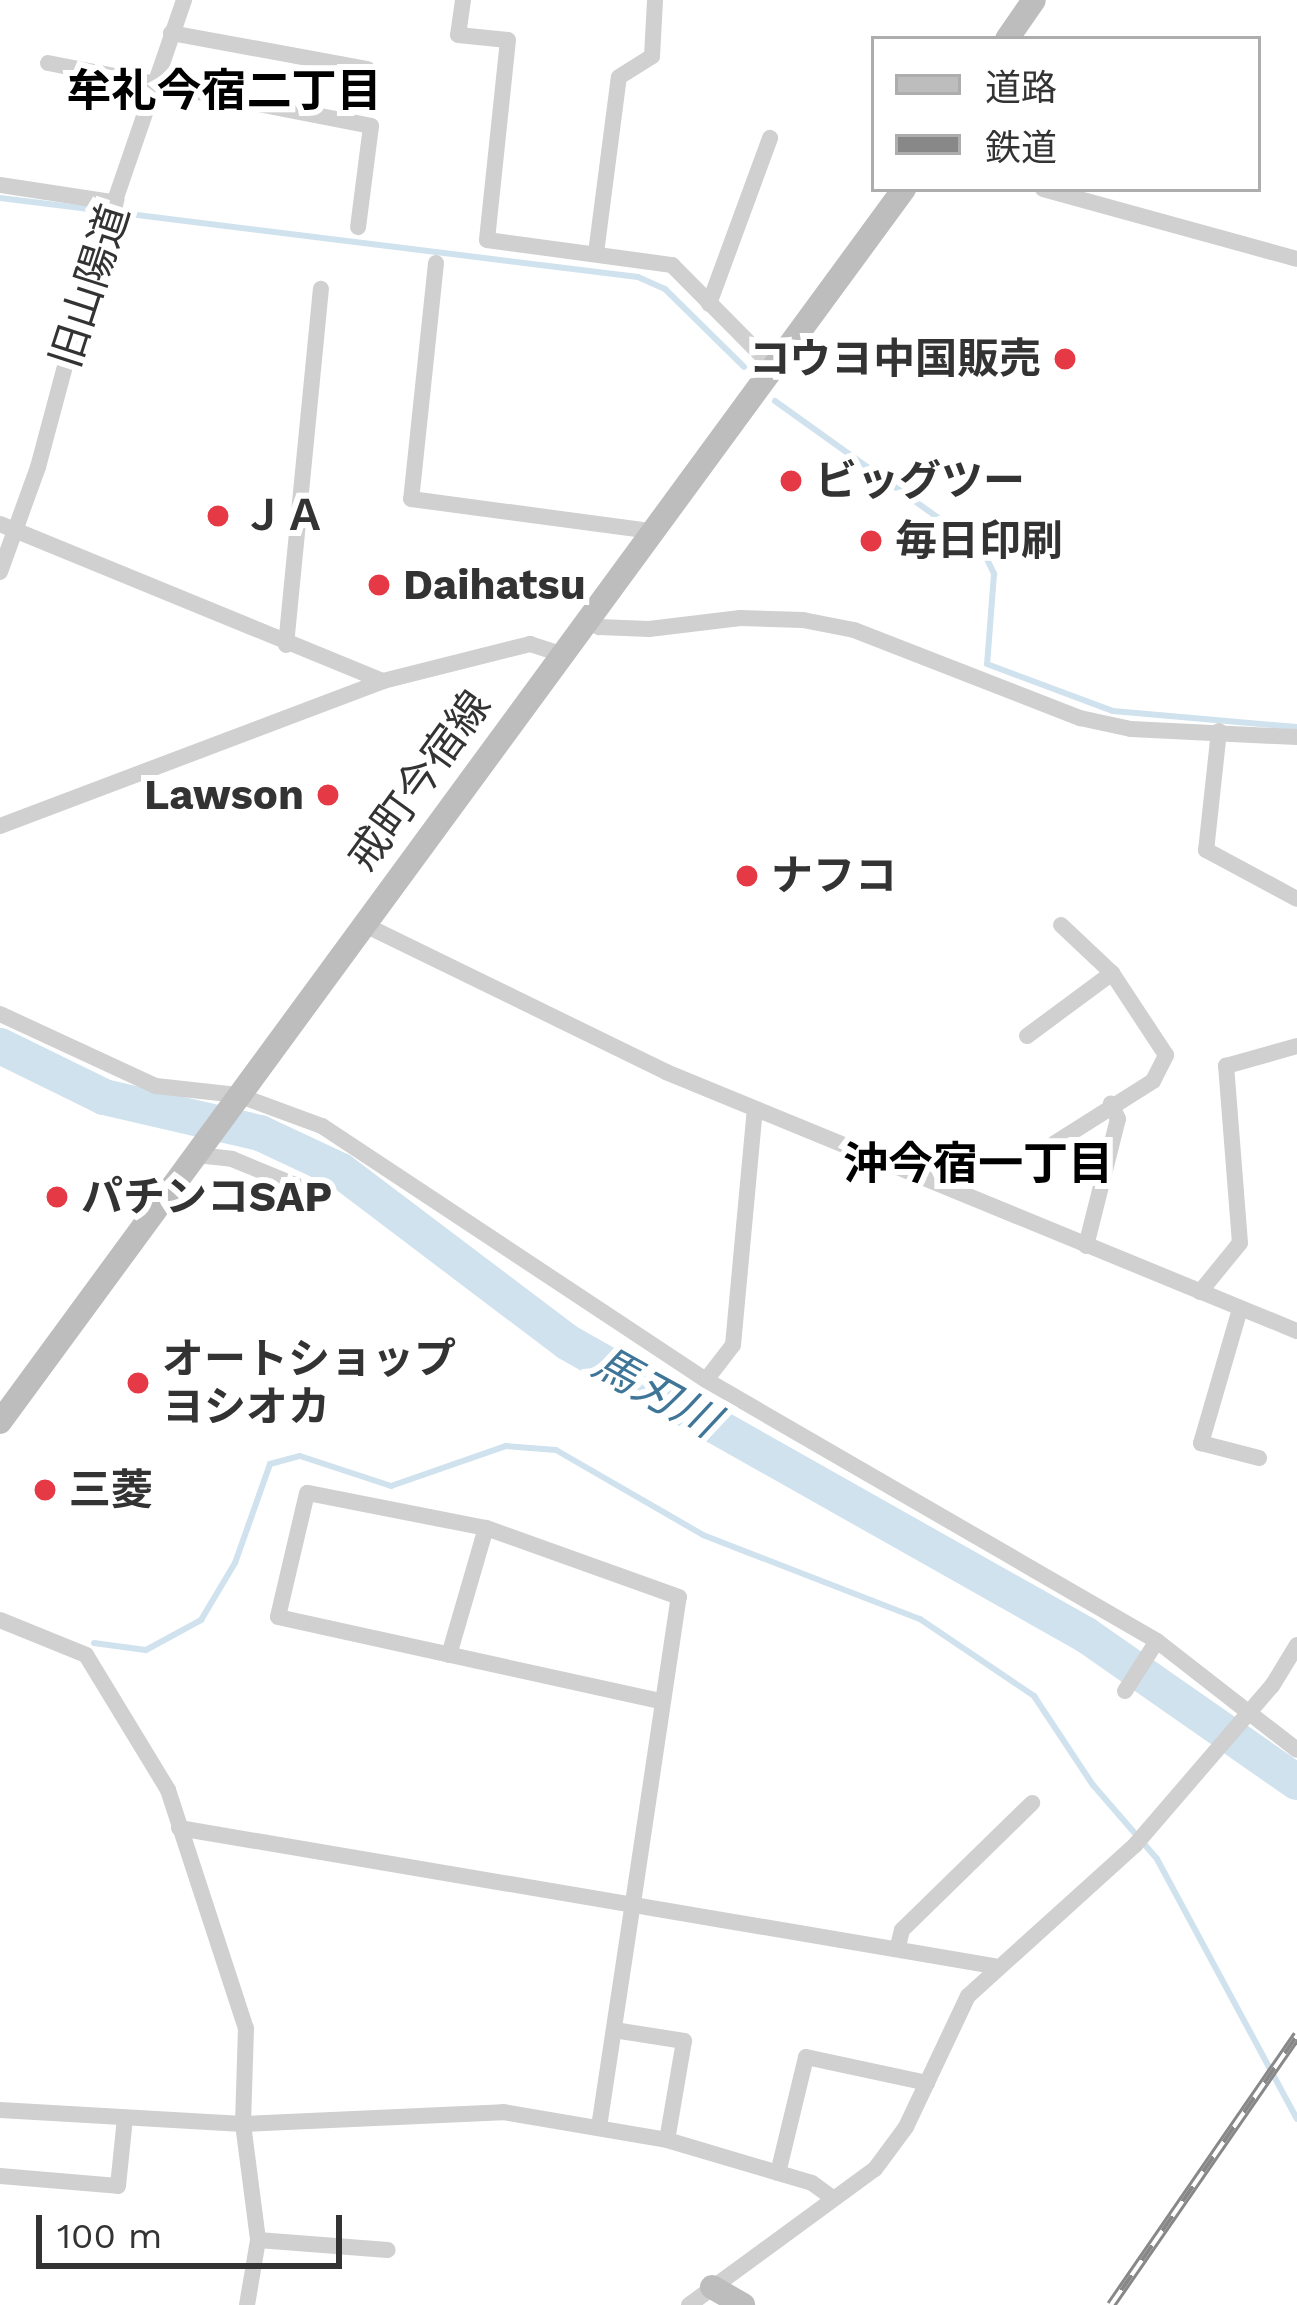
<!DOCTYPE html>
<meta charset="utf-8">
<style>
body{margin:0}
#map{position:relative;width:1297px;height:2305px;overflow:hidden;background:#fff;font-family:"Work Sans","Noto Sans JP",sans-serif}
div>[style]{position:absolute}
.stream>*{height:6px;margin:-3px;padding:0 3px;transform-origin:3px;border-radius:3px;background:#cfe2ee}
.river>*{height:36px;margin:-18px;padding:0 18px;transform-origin:18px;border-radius:18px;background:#cfe2ee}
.street>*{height:16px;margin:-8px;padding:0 8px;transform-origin:8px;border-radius:8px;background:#d0d0d0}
.secondary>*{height:24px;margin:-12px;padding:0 12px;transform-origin:12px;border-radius:12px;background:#bdbdbd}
.rail>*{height:10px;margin-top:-5px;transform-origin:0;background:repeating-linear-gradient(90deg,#fff 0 18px,#888 0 36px);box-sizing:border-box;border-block:3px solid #888}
.dots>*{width:33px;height:33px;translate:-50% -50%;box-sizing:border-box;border:6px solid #fff;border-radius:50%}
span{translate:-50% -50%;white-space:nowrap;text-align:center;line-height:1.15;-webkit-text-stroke:12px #fff;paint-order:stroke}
.street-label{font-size:42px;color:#333}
.poi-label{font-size:42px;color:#333;font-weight:700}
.right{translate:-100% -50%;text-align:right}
.left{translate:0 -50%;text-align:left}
.neighbourhood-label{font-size:45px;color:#000;font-weight:700}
.water-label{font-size:45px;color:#3f7597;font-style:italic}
.legend{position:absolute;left:871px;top:36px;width:390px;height:156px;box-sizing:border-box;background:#fff;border:3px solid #adadad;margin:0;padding:15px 21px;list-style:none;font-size:36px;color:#333}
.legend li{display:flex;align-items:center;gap:24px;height:60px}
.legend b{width:60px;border:3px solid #adadad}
.scale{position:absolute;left:36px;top:2215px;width:306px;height:54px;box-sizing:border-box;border:6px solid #333;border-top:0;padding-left:15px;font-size:36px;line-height:42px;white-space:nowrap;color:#333;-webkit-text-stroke:9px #fff;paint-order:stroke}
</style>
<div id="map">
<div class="stream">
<i style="left:0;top:198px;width:643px;rotate:7.06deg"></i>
<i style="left:638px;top:277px;width:30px;rotate:24deg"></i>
<i style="left:665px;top:289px;width:111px;rotate:44.6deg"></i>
<i style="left:775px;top:401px;width:254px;rotate:35.6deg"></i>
<i style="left:982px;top:549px;width:28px;rotate:64deg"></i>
<i style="left:994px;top:574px;width:90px;rotate:94.4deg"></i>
<i style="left:987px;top:664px;width:134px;rotate:20.5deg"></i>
<i style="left:1113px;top:711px;width:185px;rotate:5deg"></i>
<i style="left:94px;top:1643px;width:52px;rotate:7.7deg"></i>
<i style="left:146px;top:1650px;width:63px;rotate:-28.6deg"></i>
<i style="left:201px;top:1620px;width:66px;rotate:-59.2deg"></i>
<i style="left:235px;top:1563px;width:105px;rotate:-70.5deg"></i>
<i style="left:270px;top:1464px;width:31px;rotate:-15deg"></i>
<i style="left:300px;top:1456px;width:96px;rotate:18.2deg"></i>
<i style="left:391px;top:1486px;width:122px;rotate:-19.2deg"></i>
<i style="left:506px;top:1446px;width:50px;rotate:4.6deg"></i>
<i style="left:556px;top:1450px;width:170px;rotate:30deg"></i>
<i style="left:703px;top:1535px;width:233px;rotate:21.2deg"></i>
<i style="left:920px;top:1619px;width:138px;rotate:34deg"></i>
<i style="left:1034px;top:1696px;width:107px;rotate:56.5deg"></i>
<i style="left:1093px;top:1785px;width:98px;rotate:49.1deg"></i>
<i style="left:1157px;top:1859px;width:295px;rotate:61.7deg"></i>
</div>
<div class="river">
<i style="left:0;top:1046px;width:116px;rotate:26.1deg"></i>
<i style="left:104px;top:1097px;width:160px;rotate:13deg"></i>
<i style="left:260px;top:1133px;width:89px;rotate:25.1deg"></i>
<i style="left:341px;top:1171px;width:283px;rotate:37.1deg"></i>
<i style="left:567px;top:1342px;width:596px;rotate:29.45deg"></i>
<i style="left:1086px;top:1635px;width:257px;rotate:34.9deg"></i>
</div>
<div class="street">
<i style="left:463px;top:0;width:35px;rotate:98deg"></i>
<i style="left:458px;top:35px;width:50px;rotate:5.7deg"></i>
<i style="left:508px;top:40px;width:201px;rotate:96deg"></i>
<i style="left:487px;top:240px;width:187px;rotate:7.7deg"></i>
<i style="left:672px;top:265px;width:142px;rotate:45.3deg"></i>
<i style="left:171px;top:33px;width:200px;rotate:10.4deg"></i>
<i style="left:48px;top:63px;width:329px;rotate:11deg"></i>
<i style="left:371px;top:126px;width:102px;rotate:97.3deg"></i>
<i style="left:0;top:185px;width:119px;rotate:8.7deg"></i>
<i style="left:1043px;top:189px;width:263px;rotate:15.4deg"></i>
<i style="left:596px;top:253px;width:177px;rotate:-82.6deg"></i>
<i style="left:619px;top:77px;width:39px;rotate:-32deg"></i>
<i style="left:652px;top:56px;width:56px;rotate:-86.9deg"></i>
<i style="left:436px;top:263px;width:237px;rotate:96deg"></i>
<i style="left:411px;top:499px;width:241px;rotate:7.6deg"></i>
<i style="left:709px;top:304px;width:177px;rotate:-69.8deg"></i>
<i style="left:0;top:524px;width:414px;rotate:22.3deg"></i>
<i style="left:0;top:572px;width:112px;rotate:-70.1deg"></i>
<i style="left:38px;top:467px;width:198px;rotate:-75deg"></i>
<i style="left:89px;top:276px;width:292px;rotate:-71deg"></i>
<i style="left:586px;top:618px;width:16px;rotate:35deg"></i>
<i style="left:599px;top:627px;width:50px;rotate:2.3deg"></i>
<i style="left:649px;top:629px;width:92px;rotate:-6.9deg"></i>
<i style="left:740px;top:618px;width:63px;rotate:1.8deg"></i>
<i style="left:803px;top:620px;width:52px;rotate:11.1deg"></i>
<i style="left:854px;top:630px;width:243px;rotate:21.3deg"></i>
<i style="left:1080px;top:718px;width:52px;rotate:12.2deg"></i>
<i style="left:1131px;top:729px;width:166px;rotate:2.8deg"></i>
<i style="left:286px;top:645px;width:358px;rotate:-84.4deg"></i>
<i style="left:1219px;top:731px;width:120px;rotate:96.2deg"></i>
<i style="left:1206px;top:850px;width:103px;rotate:28.3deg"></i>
<i style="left:0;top:826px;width:410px;rotate:-20.7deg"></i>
<i style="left:383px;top:681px;width:152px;rotate:-14.1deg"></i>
<i style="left:530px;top:644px;width:32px;rotate:18deg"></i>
<i style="left:363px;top:924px;width:337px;rotate:26deg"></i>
<i style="left:666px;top:1072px;width:682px;rotate:22.32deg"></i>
<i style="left:0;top:1014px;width:172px;rotate:24.8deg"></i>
<i style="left:156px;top:1086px;width:82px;rotate:6.3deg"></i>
<i style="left:238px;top:1095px;width:90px;rotate:20.3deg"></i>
<i style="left:322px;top:1126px;width:460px;rotate:33.5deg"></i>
<i style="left:706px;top:1380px;width:521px;rotate:30.06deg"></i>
<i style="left:1157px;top:1641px;width:177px;rotate:37.9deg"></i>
<i style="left:1027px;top:1036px;width:106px;rotate:-36.5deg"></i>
<i style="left:1055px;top:1143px;width:116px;rotate:-32.3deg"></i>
<i style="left:1153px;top:1081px;width:29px;rotate:-63deg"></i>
<i style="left:1166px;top:1055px;width:98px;rotate:-123.4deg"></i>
<i style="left:1112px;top:973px;width:70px;rotate:-136.7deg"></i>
<i style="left:196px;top:1155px;width:36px;rotate:6deg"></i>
<i style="left:232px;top:1159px;width:97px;rotate:22.3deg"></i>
<i style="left:1086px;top:1246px;width:131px;rotate:-75.9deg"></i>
<i style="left:1118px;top:1119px;width:17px;rotate:-115deg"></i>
<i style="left:1200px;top:1292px;width:63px;rotate:-50.8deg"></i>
<i style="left:1240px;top:1243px;width:178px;rotate:-94.5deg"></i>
<i style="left:1226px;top:1066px;width:74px;rotate:-15.7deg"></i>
<i style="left:1240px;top:1309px;width:140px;rotate:106.2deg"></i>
<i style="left:1201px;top:1443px;width:60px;rotate:14.5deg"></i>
<i style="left:706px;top:1380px;width:44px;rotate:-52.4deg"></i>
<i style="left:733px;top:1345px;width:236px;rotate:-84.7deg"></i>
<i style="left:0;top:1620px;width:93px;rotate:22.1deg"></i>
<i style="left:86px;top:1655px;width:158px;rotate:58.7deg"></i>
<i style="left:168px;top:1790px;width:250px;rotate:71.9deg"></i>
<i style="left:246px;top:2028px;width:96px;rotate:91.8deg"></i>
<i style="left:243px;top:2124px;width:117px;rotate:82.6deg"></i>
<i style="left:258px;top:2240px;width:66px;rotate:99.6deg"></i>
<i style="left:449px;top:1655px;width:132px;rotate:-73.8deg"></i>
<i style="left:1125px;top:1691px;width:59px;rotate:-57.4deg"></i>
<i style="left:179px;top:1828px;width:827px;rotate:9.61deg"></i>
<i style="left:898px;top:1946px;width:16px;rotate:-76deg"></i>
<i style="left:902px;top:1930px;width:182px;rotate:-44.3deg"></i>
<i style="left:614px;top:2030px;width:71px;rotate:8.9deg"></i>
<i style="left:684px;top:2041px;width:100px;rotate:99.7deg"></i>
<i style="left:0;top:2110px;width:243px;rotate:3.3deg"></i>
<i style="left:243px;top:2124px;width:260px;rotate:-2.6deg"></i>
<i style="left:503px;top:2112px;width:166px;rotate:9.7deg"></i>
<i style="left:667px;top:2140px;width:151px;rotate:16.5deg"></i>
<i style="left:812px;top:2183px;width:24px;rotate:36deg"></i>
<i style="left:599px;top:2127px;width:227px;rotate:-81.4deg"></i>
<i style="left:633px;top:1903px;width:309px;rotate:-81.5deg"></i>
<i style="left:679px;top:1597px;width:205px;rotate:-160.3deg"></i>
<i style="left:486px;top:1528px;width:182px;rotate:-168.9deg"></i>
<i style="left:307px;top:1493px;width:127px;rotate:103.2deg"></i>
<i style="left:278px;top:1617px;width:394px;rotate:12.4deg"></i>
<i style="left:778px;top:2173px;width:119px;rotate:-76.4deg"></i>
<i style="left:806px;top:2057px;width:124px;rotate:12.1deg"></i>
<i style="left:0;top:2176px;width:118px;rotate:4.8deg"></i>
<i style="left:118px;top:2186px;width:68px;rotate:-84.1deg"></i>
<i style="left:258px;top:2240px;width:130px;rotate:4.4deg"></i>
<i style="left:689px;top:2305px;width:230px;rotate:-36.2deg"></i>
<i style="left:875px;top:2169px;width:52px;rotate:-53.6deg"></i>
<i style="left:906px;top:2127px;width:145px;rotate:-64.7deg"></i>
<i style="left:968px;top:1996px;width:225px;rotate:-42.1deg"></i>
<i style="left:1135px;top:1845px;width:210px;rotate:-49.3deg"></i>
<i style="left:1272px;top:1686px;width:48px;rotate:-58.6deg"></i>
</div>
<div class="secondary">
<i style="left:1007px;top:39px;width:47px;rotate:-55.3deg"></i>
<i style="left:0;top:1422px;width:1529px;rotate:-53.75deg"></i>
<i style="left:712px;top:2287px;width:36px;rotate:30deg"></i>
</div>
<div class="rail">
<i style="left:1111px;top:2305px;width:328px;rotate:-55.4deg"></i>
</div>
<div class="dots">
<i style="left:1065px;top:359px;background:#e63946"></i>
<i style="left:791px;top:481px;background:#e63946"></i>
<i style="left:218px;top:516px;background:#e63946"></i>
<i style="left:871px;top:541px;background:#e63946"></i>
<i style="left:379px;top:585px;background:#e63946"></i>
<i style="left:328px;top:795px;background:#e63946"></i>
<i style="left:747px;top:876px;background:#e63946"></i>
<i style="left:57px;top:1197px;background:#e63946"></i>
<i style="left:138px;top:1383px;background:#e63946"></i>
<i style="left:45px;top:1490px;background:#e63946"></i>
</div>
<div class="street-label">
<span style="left:90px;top:286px;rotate:-72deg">旧山陽道</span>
<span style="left:419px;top:781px;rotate:-54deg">戒町今宿線</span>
</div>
<div class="poi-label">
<span class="right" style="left:1041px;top:359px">コウヨ中国販売</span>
<span class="left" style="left:815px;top:481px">ビッグツー</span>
<span class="left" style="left:242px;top:516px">ＪＡ</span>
<span class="left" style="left:895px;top:541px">毎日印刷</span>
<span class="left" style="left:403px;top:585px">Daihatsu</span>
<span class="right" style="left:304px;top:795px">Lawson</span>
<span class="left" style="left:771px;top:876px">ナフコ</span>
<span class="left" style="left:81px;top:1197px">パチンコSAP</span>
<span class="left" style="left:162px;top:1383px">オートショップ<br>ヨシオカ</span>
<span class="left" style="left:69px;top:1490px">三菱</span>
</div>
<div class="neighbourhood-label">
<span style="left:224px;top:91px">牟礼今宿二丁目</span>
<span style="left:978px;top:1164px">沖今宿一丁目</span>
</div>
<div class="water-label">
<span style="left:656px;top:1392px;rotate:29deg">馬刃川</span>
</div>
<ul class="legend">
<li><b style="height:15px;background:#bdbdbd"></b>道路</li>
<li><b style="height:15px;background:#888"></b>鉄道</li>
</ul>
<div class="scale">100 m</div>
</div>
